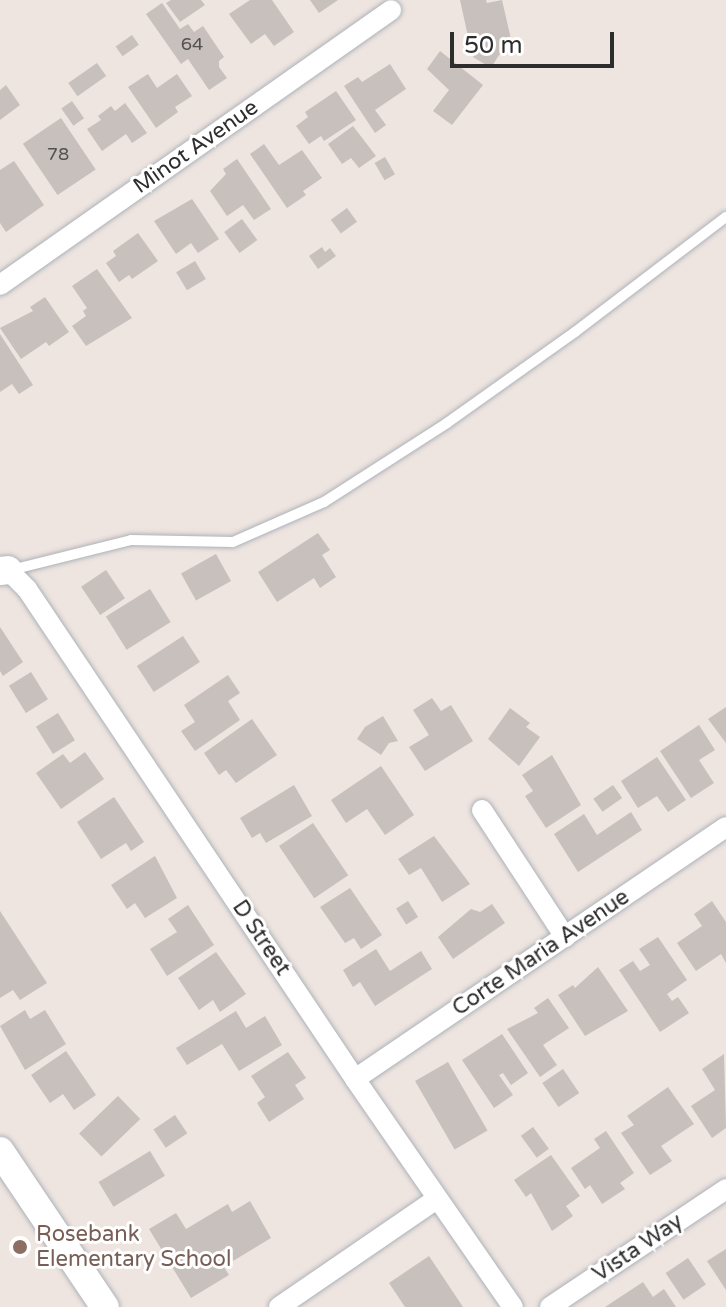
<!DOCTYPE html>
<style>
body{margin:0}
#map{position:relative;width:726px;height:1307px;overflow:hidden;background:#eee4e0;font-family:"Varela Round",sans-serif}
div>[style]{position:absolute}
.building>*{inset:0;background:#c7c0bc;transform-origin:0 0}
.roads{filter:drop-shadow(0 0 2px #adb3b9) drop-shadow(0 0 2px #adb3b9)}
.lane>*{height:10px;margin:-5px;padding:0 5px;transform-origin:5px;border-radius:5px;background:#fff}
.street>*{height:20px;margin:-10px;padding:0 10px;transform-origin:10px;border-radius:10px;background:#fff}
.secondary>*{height:28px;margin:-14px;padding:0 14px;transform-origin:14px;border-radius:14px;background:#fff}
.dots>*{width:22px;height:22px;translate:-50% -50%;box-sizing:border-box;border:4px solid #fff;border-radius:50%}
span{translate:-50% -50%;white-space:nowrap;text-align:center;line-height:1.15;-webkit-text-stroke:6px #fff;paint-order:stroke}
.number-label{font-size:18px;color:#545251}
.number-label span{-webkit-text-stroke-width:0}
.street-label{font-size:22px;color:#2d2d2d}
.education-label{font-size:22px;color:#785e54}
.left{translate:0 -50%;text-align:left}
.scale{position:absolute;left:450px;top:32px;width:164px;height:36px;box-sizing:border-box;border:4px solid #2d2d2d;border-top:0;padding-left:10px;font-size:24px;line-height:28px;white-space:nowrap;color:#2d2d2d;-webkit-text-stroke:6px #fff;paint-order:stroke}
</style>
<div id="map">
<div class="building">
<i style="clip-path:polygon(171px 0,201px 0,205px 5px,180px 22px,166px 3px)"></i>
<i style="clip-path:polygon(250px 0,272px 0,294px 32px,274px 46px,265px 34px,251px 44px,229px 14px)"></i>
<i style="clip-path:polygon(310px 0,338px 0,319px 13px)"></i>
<i style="clip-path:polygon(460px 0,486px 0,487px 3px,502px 0,514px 52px,499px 55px,491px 68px,473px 57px,477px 50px,474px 40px,469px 41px)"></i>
<i style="clip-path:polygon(162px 3px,180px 29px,188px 24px,194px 32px,203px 26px,224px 57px,219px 61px,219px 67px,227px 78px,209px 90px,188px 59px,181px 64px,146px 14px)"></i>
<i style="left:132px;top:35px;width:12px;height:20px;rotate:55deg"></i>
<i style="clip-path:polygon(440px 51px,483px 85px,452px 125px,433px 111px,449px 90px,427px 69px)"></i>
<i style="left:97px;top:63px;width:16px;height:35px;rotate:55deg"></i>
<i style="clip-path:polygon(390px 64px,406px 89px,375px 110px,386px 125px,375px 133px,344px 86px,358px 77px,362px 82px)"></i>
<i style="clip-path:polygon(148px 74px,157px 88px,177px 74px,192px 96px,175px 107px,178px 112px,156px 128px,128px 87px)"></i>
<i style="clip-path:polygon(6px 85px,20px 105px,0 120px,0 90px)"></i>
<i style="clip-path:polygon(336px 91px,356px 120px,324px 141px,321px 136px,309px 144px,296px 126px,308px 117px,305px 112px)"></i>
<i style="left:72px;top:101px;width:21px;height:13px;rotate:55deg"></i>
<i style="clip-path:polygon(125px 103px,147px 133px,132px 143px,126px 134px,102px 151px,87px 129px,101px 120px,98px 116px,111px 106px,115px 111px)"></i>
<i style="left:61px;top:118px;width:62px;height:46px;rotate:56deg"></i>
<i style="clip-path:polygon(353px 126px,376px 156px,359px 168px,351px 158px,342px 164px,328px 144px)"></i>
<i style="clip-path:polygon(264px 144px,279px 165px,302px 150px,322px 178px,303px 191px,306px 195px,287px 208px,250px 154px)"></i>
<i style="left:385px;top:157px;width:20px;height:12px;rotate:60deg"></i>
<i style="clip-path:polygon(237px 159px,271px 209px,254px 220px,243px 205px,227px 216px,210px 191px,226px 174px,223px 169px)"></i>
<i style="clip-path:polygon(14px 161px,44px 205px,6px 232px,0 223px,0 170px)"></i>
<i style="clip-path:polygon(192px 199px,219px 239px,198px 253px,191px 243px,176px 254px,154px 221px)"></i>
<i style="left:347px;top:208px;width:17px;height:20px;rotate:54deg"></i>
<i style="left:242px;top:219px;width:26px;height:22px;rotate:54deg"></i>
<i style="clip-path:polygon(138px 233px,158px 261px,132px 279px,129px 275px,119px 282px,106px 263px,116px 256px,113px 251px)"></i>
<i style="clip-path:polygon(322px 247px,325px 252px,330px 248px,336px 256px,318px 269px,309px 256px)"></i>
<i style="left:195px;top:261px;width:21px;height:22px;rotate:59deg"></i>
<i style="clip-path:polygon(97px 269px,132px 318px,86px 346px,72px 326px,86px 316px,83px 311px,87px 308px,72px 286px)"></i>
<i style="clip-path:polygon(45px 297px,69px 332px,49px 346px,46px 342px,21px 359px,0 328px,33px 311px,30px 307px)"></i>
<i style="clip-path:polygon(0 334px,33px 385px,19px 394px,12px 384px,0 392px)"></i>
<i style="clip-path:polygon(318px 533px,330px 550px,322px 555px,336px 577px,320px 588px,314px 578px,277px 602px,258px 572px)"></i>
<i style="left:216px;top:554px;width:31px;height:40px;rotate:61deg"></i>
<i style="left:106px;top:570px;width:34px;height:30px;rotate:56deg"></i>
<i style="left:150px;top:589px;width:39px;height:52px;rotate:58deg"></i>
<i style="clip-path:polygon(0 627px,23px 662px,3px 676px,0 671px)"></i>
<i style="left:183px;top:636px;width:31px;height:55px;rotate:57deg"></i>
<i style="left:31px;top:672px;width:32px;height:26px;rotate:58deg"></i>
<i style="clip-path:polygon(228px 675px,240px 693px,228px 701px,240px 720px,195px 751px,181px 731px,195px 722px,184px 705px)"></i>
<i style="clip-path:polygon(432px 698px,441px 711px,451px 705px,473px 741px,425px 771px,409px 747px,429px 735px,413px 710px)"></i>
<i style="clip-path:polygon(726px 707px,726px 743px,708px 719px)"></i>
<i style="clip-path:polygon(510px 708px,530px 723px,526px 727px,540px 737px,519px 766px,488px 739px)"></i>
<i style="left:58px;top:713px;width:32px;height:26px;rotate:58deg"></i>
<i style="clip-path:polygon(383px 716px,398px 741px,389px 743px,381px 755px,357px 739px,365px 727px)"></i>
<i style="clip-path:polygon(252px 719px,277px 755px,236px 783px,226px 770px,219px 775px,204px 753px)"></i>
<i style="clip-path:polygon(699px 725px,715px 750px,699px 760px,714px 783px,691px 798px,660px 751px)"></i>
<i style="clip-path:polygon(85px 752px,104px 779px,61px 809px,36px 773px,63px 754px,70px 763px)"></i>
<i style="clip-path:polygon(552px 755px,581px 805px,546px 828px,525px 796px,533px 791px,522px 775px)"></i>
<i style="clip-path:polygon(657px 757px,686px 800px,668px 812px,657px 796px,638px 808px,621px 781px)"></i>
<i style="clip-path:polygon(381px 766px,414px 815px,385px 835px,367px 809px,346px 823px,331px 800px)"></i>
<i style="clip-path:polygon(294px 785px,312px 816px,266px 843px,260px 833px,252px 838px,240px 818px)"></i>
<i style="left:613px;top:785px;width:16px;height:24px;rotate:55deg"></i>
<i style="clip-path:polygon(114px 797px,144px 842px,131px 851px,126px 843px,101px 859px,77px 822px)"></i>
<i style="clip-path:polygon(631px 812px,642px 830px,578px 872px,554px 834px,584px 814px,597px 835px)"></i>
<i style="left:313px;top:823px;width:63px;height:41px;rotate:56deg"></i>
<i style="clip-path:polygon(434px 836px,470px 884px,442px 902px,421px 868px,409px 875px,398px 859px)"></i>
<i style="clip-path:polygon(155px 856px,177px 898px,145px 918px,135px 903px,127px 909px,111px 885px)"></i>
<i style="clip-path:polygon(350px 888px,382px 935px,361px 949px,354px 938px,345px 943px,320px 907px)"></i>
<i style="left:408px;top:901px;width:19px;height:14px;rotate:58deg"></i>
<i style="clip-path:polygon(712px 901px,726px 922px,726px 963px,721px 954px,696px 971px,677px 943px,702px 926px,694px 914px)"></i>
<i style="clip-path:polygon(492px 904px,505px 923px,453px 959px,438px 937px,471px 909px,480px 912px)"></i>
<i style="clip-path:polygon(188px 905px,214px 945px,167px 976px,150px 949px,177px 932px,168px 919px)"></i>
<i style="clip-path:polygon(0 911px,47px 983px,20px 1000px,13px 990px,0 998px)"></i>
<i style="clip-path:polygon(658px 937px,687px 980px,667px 994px,672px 1001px,678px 997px,689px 1013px,660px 1032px,619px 970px,633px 961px,640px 971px,650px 965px,639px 949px)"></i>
<i style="clip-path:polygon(376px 949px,390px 971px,421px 951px,432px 969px,375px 1006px,360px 982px,353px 987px,343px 970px)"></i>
<i style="clip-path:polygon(216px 952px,246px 994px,220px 1012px,213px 1000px,199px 1010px,178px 978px)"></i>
<i style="clip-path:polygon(598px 967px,628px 1011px,585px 1036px,558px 995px,573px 985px,575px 988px)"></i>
<i style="clip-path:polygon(548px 998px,569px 1028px,543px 1045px,557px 1065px,540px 1077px,507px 1029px,538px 1013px,534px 1008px)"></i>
<i style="clip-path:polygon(25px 1010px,30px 1019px,45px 1010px,66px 1044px,25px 1070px,0 1026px)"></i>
<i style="clip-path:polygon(236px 1011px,246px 1028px,265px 1016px,282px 1045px,239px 1071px,222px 1044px,187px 1065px,176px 1048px)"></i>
<i style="clip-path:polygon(502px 1034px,528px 1073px,511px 1085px,503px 1073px,499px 1075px,513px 1095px,494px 1108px,462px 1060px)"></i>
<i style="clip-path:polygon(66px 1051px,96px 1095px,74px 1110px,63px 1094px,50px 1103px,31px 1075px)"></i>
<i style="clip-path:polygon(288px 1052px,306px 1078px,295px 1085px,304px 1099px,269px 1122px,257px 1103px,265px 1097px,251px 1076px)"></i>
<i style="clip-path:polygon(724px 1054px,726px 1128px,712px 1138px,691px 1106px,715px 1090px,702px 1069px)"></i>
<i style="left:448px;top:1062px;width:79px;height:38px;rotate:60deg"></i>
<i style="left:563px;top:1069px;width:29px;height:25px;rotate:56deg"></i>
<i style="clip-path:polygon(668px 1087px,694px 1124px,661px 1146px,672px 1161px,650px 1175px,621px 1133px,634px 1125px,627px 1116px)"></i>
<i style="left:118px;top:1096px;width:32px;height:54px;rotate:46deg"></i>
<i style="left:175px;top:1115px;width:22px;height:26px;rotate:56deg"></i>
<i style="left:533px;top:1127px;width:27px;height:15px;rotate:54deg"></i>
<i style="clip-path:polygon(606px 1131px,634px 1173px,620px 1183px,625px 1189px,602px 1204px,590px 1185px,585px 1189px,571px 1168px,600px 1148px,594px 1139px)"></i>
<i style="left:150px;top:1151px;width:29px;height:60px;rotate:59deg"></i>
<i style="clip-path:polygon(551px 1155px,580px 1196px,566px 1206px,573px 1216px,552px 1231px,531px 1193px,526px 1197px,514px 1180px)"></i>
<i style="clip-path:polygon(250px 1201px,271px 1238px,233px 1261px,225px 1248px,216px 1254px,229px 1275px,191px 1298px,149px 1229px,176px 1213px,186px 1229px,228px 1204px,232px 1212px)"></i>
<i style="clip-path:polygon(726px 1249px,726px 1290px,707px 1261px)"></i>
<i style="clip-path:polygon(429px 1256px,463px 1307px,405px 1307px,389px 1283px)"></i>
<i style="left:688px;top:1258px;width:32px;height:27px;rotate:56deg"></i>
<i style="clip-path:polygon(643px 1282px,653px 1297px,664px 1289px,676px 1307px,605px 1307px)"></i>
</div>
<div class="roads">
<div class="lane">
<i style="left:11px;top:570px;width:124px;rotate:-14deg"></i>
<i style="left:131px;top:540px;width:102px;rotate:1.1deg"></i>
<i style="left:233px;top:542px;width:99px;rotate:-23.7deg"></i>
<i style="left:324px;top:502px;width:146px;rotate:-32.7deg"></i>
<i style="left:447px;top:423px;width:157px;rotate:-35.4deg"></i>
<i style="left:575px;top:332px;width:190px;rotate:-37.3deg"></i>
</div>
<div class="street">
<i style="left:0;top:285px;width:478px;rotate:-35.1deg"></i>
<i style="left:8px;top:570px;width:27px;rotate:45deg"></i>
<i style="left:27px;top:589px;width:590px;rotate:56.2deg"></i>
<i style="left:355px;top:1079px;width:277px;rotate:55.3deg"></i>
<i style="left:482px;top:810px;width:152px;rotate:56.8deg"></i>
<i style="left:355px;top:1079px;width:448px;rotate:-34.2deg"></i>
<i style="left:279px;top:1307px;width:191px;rotate:-34.4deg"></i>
<i style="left:550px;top:1307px;width:212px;rotate:-33.8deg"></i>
</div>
<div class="secondary">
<i style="left:0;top:571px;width:8px;rotate:-7deg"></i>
<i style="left:0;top:1151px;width:188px;rotate:56.1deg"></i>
</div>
</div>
<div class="dots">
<i style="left:20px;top:1247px;background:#8d6e63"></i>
</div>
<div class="number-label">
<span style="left:192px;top:44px">64</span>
<span style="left:58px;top:154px">78</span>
</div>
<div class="street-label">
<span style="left:196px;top:147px;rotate:-35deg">Minot Avenue</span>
<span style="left:261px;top:938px;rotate:56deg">D Street</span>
<span style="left:541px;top:953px;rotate:-34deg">Corte Maria Avenue</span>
<span style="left:638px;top:1248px;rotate:-34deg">Vista Way</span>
</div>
<div class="education-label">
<span class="left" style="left:36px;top:1247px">Rosebank<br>Elementary School</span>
</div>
<div class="scale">50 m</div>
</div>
